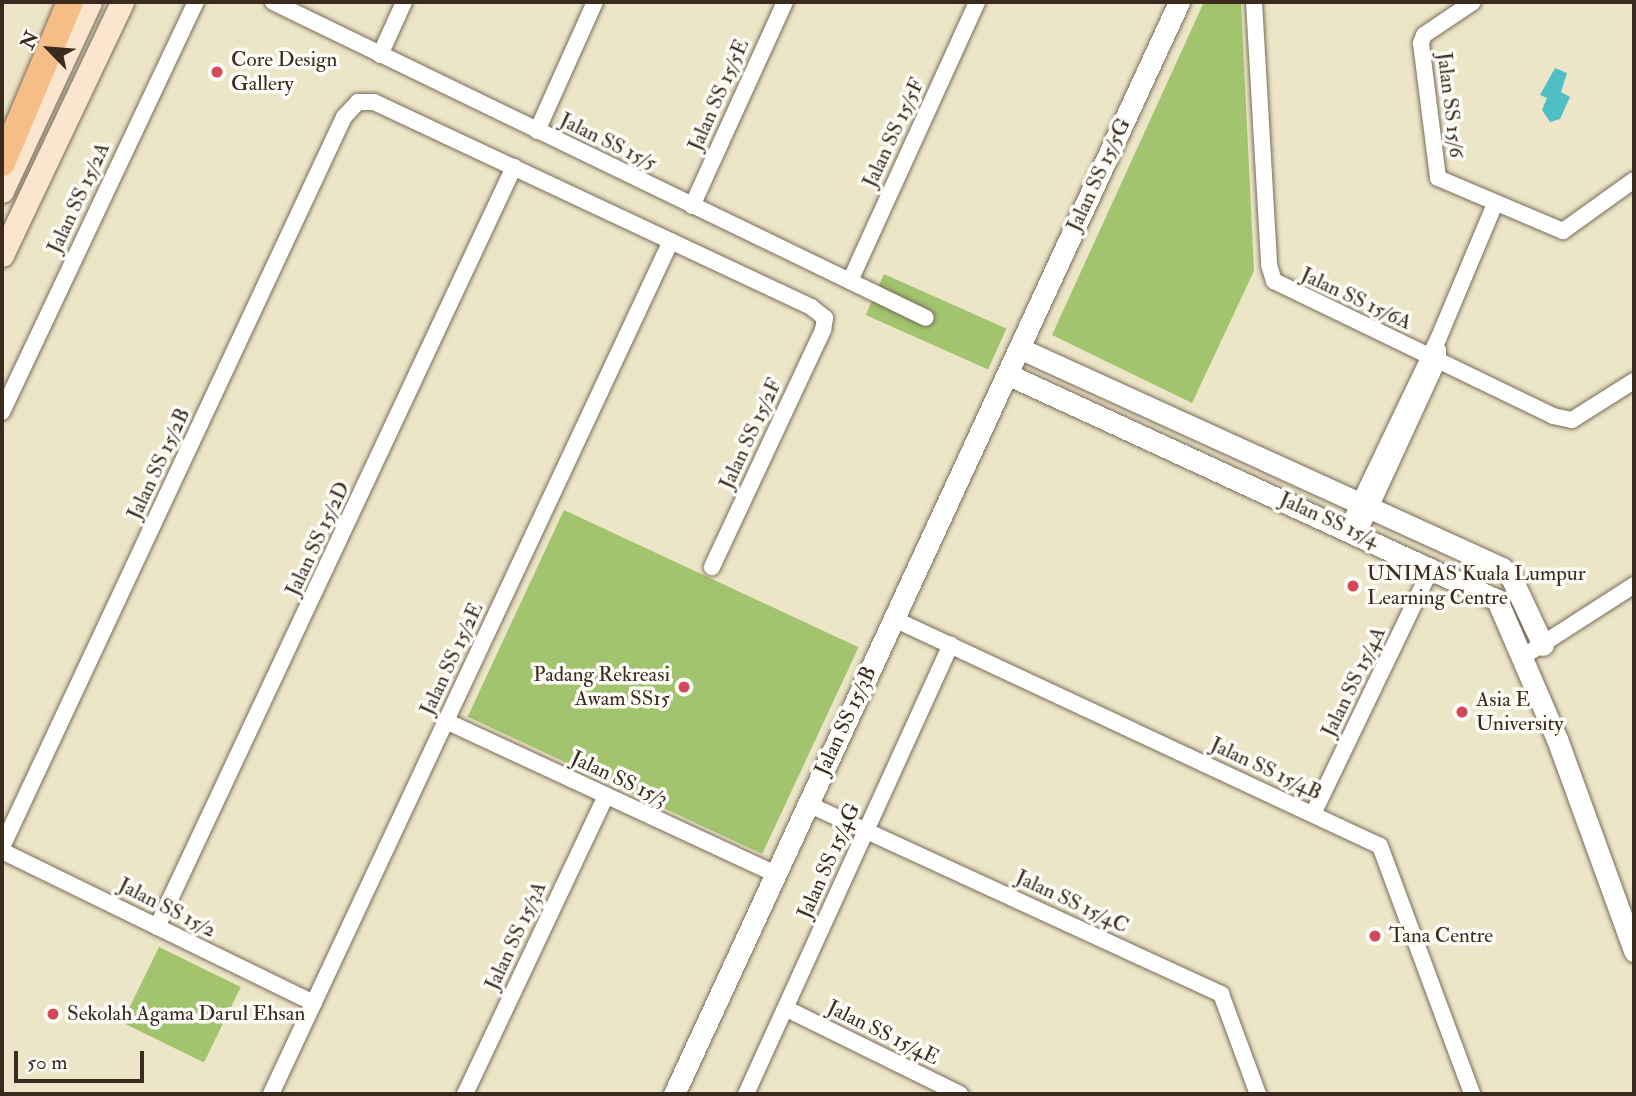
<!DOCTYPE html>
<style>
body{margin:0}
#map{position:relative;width:1636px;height:1096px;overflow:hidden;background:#ede5c8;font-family:"IM FELL Double Pica",serif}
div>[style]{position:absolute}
.green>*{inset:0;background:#a2c46e;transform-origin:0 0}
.water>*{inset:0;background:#50bec5}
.roads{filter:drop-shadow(0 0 2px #796b5a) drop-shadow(0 0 2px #796b5a)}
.minor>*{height:16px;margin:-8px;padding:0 8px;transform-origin:8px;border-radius:8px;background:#fff}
.tertiary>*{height:21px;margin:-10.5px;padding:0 10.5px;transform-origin:10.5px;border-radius:10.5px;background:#fff}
.secondary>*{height:23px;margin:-11.5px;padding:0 11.5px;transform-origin:11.5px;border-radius:11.5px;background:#fbe5cf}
.primary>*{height:26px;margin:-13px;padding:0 13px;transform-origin:13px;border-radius:13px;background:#f6be87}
.dots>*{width:19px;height:19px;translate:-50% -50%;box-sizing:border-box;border:4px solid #fdfcf7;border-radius:50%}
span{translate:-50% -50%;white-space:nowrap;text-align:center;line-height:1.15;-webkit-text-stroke:7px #fdfcf7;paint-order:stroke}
.poi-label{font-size:21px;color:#3b2a1e}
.left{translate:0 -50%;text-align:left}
.right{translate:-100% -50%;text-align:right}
.street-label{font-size:21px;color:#3b2a1e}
.frame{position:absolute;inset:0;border:4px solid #3b2a1e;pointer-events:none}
.north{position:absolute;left:14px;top:14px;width:70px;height:70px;-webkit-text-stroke:5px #fdfcf7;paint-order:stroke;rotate:295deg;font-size:19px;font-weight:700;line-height:28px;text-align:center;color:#3b2a1e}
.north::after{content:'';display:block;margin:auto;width:24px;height:32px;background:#3b2a1e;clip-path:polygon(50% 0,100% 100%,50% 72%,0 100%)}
.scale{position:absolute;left:14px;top:1051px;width:130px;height:32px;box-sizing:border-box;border:4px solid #3b2a1e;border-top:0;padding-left:9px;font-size:21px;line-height:24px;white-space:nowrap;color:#3b2a1e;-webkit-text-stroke:5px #fdfcf7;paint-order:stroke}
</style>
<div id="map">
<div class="green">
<i style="clip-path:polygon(1204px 2px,1241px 2px,1254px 271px,1192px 403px,1052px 335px)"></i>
<i style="left:884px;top:274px;width:134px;height:45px;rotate:24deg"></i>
<i style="left:564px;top:510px;width:325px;height:228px;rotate:25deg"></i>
<i style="left:159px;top:947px;width:91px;height:84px;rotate:26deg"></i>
</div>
<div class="water">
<i style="clip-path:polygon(1555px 68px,1567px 73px,1561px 92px,1570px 97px,1560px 119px,1550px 122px,1542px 110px,1547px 98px,1540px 95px)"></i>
</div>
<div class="roads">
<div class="minor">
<i style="left:273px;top:2px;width:725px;rotate:25.82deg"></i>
<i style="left:1254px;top:2px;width:263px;rotate:86.7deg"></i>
<i style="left:1269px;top:265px;width:17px;rotate:73deg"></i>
<i style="left:1274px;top:281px;width:310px;rotate:25.8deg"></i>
<i style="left:1553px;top:416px;width:19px;rotate:12deg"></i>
<i style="left:1572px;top:420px;width:73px;rotate:-32.2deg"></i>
<i style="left:1473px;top:2px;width:59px;rotate:146deg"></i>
<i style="left:1424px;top:35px;width:9px;rotate:111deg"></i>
<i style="left:1421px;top:43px;width:136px;rotate:82.8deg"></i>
<i style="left:1438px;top:178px;width:136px;rotate:23deg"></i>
<i style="left:1563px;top:231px;width:87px;rotate:-35.7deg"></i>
<i style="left:380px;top:55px;width:58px;rotate:-65.6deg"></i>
<i style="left:537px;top:131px;width:141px;rotate:-65.8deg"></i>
<i style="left:692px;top:206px;width:224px;rotate:-65.5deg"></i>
<i style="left:850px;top:281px;width:307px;rotate:-65.5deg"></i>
<i style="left:2px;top:412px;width:454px;rotate:-64.7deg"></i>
<i style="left:1348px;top:527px;width:211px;rotate:-64.4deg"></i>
<i style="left:1439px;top:337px;width:144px;rotate:-67.2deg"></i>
<i style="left:1359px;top:532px;width:189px;rotate:-65.3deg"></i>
<i style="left:1438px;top:360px;width:10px;rotate:-90deg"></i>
<i style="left:894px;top:619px;width:536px;rotate:25.04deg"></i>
<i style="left:1380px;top:846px;width:265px;rotate:69.6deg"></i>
<i style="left:1524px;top:656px;width:131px;rotate:-32.8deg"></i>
<i style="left:446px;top:721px;width:364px;rotate:24.9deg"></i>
<i style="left:808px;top:804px;width:455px;rotate:24.7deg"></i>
<i style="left:1221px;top:994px;width:107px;rotate:69.7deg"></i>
<i style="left:1313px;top:814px;width:274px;rotate:-64.3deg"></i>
<i style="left:2px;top:847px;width:806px;rotate:-64.9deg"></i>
<i style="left:344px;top:117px;width:21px;rotate:-47deg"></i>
<i style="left:358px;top:102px;width:16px"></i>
<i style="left:374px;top:102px;width:483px;rotate:25.1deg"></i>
<i style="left:811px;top:307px;width:18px;rotate:38deg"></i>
<i style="left:825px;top:318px;width:12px;rotate:99deg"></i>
<i style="left:823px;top:330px;width:262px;rotate:115.1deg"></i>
<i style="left:2px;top:851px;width:347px;rotate:26deg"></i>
<i style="left:157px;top:927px;width:840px;rotate:-64.84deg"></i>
<i style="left:787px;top:1009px;width:193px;rotate:26.2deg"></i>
<i style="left:271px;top:1094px;width:942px;rotate:-64.88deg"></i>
<i style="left:465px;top:1094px;width:330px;rotate:-64.7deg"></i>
<i style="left:746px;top:1094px;width:494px;rotate:-65.5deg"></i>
</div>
<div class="tertiary">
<i style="left:1019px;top:348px;width:531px;rotate:24.49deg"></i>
<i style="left:1502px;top:568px;width:13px;rotate:45deg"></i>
<i style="left:1511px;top:577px;width:75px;rotate:64.8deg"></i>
<i style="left:1007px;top:374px;width:540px;rotate:24.76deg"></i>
<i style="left:1497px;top:600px;width:151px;rotate:66.7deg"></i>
<i style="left:1557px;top:739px;width:226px;rotate:70deg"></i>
<i style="left:674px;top:1094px;width:1203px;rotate:-65.18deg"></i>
</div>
<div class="secondary">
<i style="left:2px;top:191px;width:208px;rotate:-65deg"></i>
<i style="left:2px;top:255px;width:280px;rotate:-64.6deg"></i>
</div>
<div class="primary">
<i style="left:2px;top:163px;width:175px;rotate:-67.1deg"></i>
</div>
</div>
<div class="dots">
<i style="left:217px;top:72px;background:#d1495b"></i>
<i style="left:1353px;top:586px;background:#d1495b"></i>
<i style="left:684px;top:687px;background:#d1495b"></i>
<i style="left:1462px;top:712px;background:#d1495b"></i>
<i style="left:1375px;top:936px;background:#d1495b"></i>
<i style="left:53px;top:1014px;background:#d1495b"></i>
</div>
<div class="poi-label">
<span class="left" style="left:231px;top:72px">Core Design<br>Gallery</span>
<span class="left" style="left:1367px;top:586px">UNIMAS Kuala Lumpur<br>Learning Centre</span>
<span class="right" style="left:670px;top:687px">Padang Rekreasi<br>Awam SS15</span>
<span class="left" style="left:1476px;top:712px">Asia E<br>University</span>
<span class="left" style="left:1389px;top:936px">Tana Centre</span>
<span class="left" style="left:67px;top:1014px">Sekolah Agama Darul Ehsan</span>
</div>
<div class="street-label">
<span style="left:719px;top:95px;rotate:-66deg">Jalan SS 15/5E</span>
<span style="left:1450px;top:105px;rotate:83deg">Jalan SS 15/6</span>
<span style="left:894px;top:133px;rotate:-65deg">Jalan SS 15/5F</span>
<span style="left:608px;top:142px;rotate:26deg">Jalan SS 15/5</span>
<span style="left:1099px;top:175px;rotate:-65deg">Jalan SS 15/5G</span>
<span style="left:79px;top:198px;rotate:-65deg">Jalan SS 15/2A</span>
<span style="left:1356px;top:299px;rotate:25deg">Jalan SS 15/6A</span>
<span style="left:751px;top:434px;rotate:-65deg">Jalan SS 15/2F</span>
<span style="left:159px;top:464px;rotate:-65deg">Jalan SS 15/2B</span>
<span style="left:1329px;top:520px;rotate:24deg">Jalan SS 15/4</span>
<span style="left:318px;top:539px;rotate:-65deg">Jalan SS 15/2D</span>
<span style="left:452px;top:659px;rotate:-65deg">Jalan SS 15/2E</span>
<span style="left:1354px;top:682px;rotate:-64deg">Jalan SS 15/4A</span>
<span style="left:846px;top:721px;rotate:-65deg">Jalan SS 15/3B</span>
<span style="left:1266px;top:769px;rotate:25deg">Jalan SS 15/4B</span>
<span style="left:619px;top:779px;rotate:25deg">Jalan SS 15/3</span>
<span style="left:829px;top:861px;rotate:-66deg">Jalan SS 15/4G</span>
<span style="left:1072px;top:902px;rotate:25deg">Jalan SS 15/4C</span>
<span style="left:167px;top:908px;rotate:27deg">Jalan SS 15/2</span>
<span style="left:516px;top:936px;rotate:-65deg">Jalan SS 15/3A</span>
<span style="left:883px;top:1033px;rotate:26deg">Jalan SS 15/4E</span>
</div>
<div class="frame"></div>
<div class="north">N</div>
<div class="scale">50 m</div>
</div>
